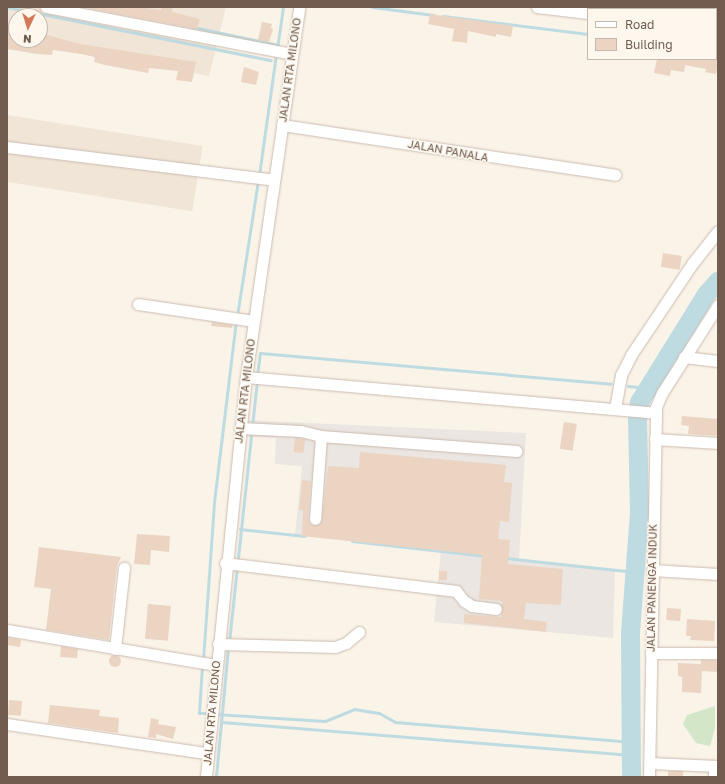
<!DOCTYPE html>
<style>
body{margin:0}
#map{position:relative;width:725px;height:784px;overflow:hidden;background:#faf3e8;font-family:"Golos Text",sans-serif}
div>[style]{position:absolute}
.residential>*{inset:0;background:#f1e5d7;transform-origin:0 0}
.industrial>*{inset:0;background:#ebe6e1}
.green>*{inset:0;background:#d3e6c8}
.stream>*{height:3px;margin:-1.5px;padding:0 1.5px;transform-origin:1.5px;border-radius:1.5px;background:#bedbe1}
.river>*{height:19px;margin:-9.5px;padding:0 9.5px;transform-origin:9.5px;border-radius:9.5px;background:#bedbe1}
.building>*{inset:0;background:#ecd4c2;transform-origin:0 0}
.round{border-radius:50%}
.roads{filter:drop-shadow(0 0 1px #cbbbaf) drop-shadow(0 0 1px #cbbbaf)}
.minor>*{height:11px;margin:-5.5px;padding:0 5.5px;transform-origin:5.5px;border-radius:5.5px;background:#fff}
span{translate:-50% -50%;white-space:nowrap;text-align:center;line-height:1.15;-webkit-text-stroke:3px #fdf7ee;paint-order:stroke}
.street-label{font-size:11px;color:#715c4f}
.frame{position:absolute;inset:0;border:8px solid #715c4f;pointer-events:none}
.legend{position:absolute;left:587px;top:8px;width:130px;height:52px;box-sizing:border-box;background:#fdf7ee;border:1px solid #c5b9ae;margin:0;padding:5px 7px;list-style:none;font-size:12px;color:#715c4f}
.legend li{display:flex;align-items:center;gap:8px;height:20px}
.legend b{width:20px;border:1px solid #c5b9ae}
.north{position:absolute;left:8px;top:8px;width:40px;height:40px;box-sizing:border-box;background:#fdf7ee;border:1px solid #c5b9ae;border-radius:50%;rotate:184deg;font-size:11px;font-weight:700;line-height:16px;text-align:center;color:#715c4f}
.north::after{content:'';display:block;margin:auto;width:14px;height:18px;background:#d5795b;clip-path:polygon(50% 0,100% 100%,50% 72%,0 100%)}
</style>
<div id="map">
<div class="residential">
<i style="clip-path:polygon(7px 7px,226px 7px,209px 76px,21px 40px,40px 40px,40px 16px,16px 16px,16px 39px,7px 37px)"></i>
<i style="left:7px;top:115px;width:198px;height:66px;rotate:9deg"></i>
</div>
<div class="industrial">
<i style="clip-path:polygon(241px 420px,526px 433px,519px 559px,615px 570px,613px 638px,434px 622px,441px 551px,295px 535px,302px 466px,275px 464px,276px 438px,239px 436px)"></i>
</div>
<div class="green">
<i style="clip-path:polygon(715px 706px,715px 728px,710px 746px,696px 743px,683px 724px,687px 715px)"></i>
</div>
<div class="stream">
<i style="left:7px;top:7px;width:269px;rotate:11.4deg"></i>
<i style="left:372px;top:7px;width:62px;rotate:7.5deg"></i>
<i style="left:606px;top:7px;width:16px;rotate:7deg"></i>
<i style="left:443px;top:16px;width:146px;rotate:7.1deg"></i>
<i style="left:716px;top:21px;width:2px"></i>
<i style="left:193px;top:27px;width:87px;rotate:12deg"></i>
<i style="left:277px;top:49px;width:42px;rotate:-81.9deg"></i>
<i style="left:716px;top:50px;width:2px"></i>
<i style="left:259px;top:175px;width:122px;rotate:-82deg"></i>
<i style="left:237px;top:316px;width:137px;rotate:-81.2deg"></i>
<i style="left:257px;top:375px;width:22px;rotate:-82deg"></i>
<i style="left:260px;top:353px;width:352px;rotate:5deg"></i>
<i style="left:628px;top:386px;width:19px;rotate:6deg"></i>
<i style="left:240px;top:529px;width:65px;rotate:6.1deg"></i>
<i style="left:352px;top:541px;width:135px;rotate:6.4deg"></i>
<i style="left:505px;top:558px;width:131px;rotate:6.1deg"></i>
<i style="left:229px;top:642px;width:262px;rotate:-83.9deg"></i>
<i style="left:203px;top:660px;width:158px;rotate:-86deg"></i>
<i style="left:214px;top:502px;width:182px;rotate:-83.1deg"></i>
<i style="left:202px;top:666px;width:47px;rotate:93.7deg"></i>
<i style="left:199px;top:713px;width:11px"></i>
<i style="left:215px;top:714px;width:110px;rotate:3.6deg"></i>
<i style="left:325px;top:721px;width:31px;rotate:-22deg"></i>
<i style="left:354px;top:709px;width:25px;rotate:9deg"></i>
<i style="left:379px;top:713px;width:18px;rotate:29deg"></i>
<i style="left:395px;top:722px;width:238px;rotate:4.8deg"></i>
<i style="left:222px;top:722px;width:411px;rotate:4.6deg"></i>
<i style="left:216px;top:777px;width:131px;rotate:-84.7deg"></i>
<i style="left:636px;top:777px;width:85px;rotate:-91.3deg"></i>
<i style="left:634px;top:692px;width:171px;rotate:-87deg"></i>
<i style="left:643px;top:521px;width:101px;rotate:-93.4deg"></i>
</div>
<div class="river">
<i style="left:631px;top:777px;width:145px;rotate:-90.4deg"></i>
<i style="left:630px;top:632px;width:120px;rotate:-85.7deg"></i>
<i style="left:639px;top:512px;width:92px;rotate:-91.2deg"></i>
<i style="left:637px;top:420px;width:18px;rotate:-84deg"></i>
<i style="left:639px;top:402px;width:127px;rotate:-58.2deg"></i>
<i style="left:706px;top:294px;width:18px;rotate:-49deg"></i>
</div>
<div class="building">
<i style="clip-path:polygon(83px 7px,139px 7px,161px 10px,161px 7px,173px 7px,172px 12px,200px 19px,197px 29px)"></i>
<i style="clip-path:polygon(430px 14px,513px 26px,511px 37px,496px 34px,496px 37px,468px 31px,467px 43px,452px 41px,454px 29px,428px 24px)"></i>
<i style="clip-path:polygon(262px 22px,272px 24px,271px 28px,273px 29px,269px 42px,258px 40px)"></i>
<i style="clip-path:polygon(7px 27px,16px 29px,16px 40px,40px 40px,40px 33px,80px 44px,196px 62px,192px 82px,176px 80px,178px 71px,149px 68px,148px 73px,105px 65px,94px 62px,95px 57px,81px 54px,53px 50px,52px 55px,37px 54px,7px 49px)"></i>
<i style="clip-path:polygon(657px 59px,718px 59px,718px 65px,716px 74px,705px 72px,706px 69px,685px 65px,684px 72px,671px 70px,670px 76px,654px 73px)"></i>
<i style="clip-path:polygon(244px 67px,259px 72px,256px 85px,241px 82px)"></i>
<i style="left:663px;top:253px;width:19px;height:14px;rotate:9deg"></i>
<i style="clip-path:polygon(212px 322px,233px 325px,232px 328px,211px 326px)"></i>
<i style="clip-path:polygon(682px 416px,718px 419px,718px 436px,688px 434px,689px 426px,681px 425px)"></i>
<i style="left:564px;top:422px;width:13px;height:27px;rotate:9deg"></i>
<i style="left:295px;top:438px;width:10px;height:14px;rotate:6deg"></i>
<i style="clip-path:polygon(360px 452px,506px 465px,504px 482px,512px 483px,509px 522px,500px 521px,498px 539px,510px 540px,508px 564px,563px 569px,561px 605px,526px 603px,524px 619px,547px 622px,546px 632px,464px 623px,464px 614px,501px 617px,502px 601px,479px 599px,482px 555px,302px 536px,303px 510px,299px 510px,302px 480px,311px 481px,308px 519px,311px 525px,318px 525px,322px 520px,328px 466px,359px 468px)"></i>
<i style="clip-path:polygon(137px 534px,170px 536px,169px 552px,151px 550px,150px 565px,134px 564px)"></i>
<i style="clip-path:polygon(39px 547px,121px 557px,117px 566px,109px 640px,46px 630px,51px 589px,34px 587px)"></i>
<i style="left:439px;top:571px;width:8px;height:9px"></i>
<i style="left:148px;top:604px;width:23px;height:35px;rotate:5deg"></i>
<i style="left:667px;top:608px;width:14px;height:12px;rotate:4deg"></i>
<i style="clip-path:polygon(687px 619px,715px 621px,714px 641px,690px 640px,691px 636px,686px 636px)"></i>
<i style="clip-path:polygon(7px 637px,21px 640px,20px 647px,7px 645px)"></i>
<i style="clip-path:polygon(61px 646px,78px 649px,77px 658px,60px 657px)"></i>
<i class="round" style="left:109px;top:655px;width:12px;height:12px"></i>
<i style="clip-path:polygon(701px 660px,718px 660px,718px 672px,702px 671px,701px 693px,682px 692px,682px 677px,678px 676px,678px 663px,701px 664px)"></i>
<i style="left:9px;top:700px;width:13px;height:15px;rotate:4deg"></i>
<i style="clip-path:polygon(50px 705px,100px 710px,99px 716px,119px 718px,118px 733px,48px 723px)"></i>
<i style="clip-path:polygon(151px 718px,159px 720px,158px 724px,176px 727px,173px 739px,156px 734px,156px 738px,148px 737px)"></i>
<i style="left:668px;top:771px;width:15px;height:6px"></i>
</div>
<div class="roads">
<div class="minor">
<i style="left:46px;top:7px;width:250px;rotate:10.8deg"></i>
<i style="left:537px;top:7px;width:51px;rotate:6.7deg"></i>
<i style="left:716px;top:33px;width:2px"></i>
<i style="left:282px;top:125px;width:337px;rotate:8.5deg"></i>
<i style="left:7px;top:147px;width:269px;rotate:7deg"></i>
<i style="left:138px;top:304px;width:117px;rotate:8.3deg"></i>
<i style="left:684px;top:357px;width:34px;rotate:7deg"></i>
<i style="left:246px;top:377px;width:411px;rotate:5deg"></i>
<i style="left:615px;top:409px;width:35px;rotate:-80deg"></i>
<i style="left:621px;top:375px;width:22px;rotate:-63deg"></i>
<i style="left:631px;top:355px;width:110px;rotate:-56.2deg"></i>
<i style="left:692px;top:264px;width:42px;rotate:-51.8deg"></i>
<i style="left:240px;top:428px;width:61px;rotate:2.8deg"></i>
<i style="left:301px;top:431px;width:21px;rotate:14deg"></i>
<i style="left:321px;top:436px;width:83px;rotate:94.1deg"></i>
<i style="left:321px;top:436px;width:196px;rotate:4.4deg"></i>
<i style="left:655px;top:439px;width:63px;rotate:3.6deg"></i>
<i style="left:225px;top:563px;width:233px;rotate:6.9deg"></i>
<i style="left:456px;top:591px;width:13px;rotate:51deg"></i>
<i style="left:464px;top:601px;width:9px;rotate:32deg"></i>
<i style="left:472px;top:606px;width:24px;rotate:7deg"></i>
<i style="left:652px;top:570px;width:66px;rotate:3.5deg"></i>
<i style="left:7px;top:630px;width:212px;rotate:9.5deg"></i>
<i style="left:218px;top:644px;width:117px;rotate:1.5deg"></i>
<i style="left:335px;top:647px;width:12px;rotate:-20deg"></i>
<i style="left:346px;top:643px;width:17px;rotate:-40deg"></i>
<i style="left:115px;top:649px;width:82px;rotate:-83.7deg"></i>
<i style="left:651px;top:653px;width:67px"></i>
<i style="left:7px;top:724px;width:202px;rotate:8.3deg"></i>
<i style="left:650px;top:763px;width:68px;rotate:2.5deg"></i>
<i style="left:206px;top:777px;width:402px;rotate:-84.3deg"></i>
<i style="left:246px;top:377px;width:374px;rotate:-81.8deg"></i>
<i style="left:649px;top:777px;width:370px;rotate:-88.9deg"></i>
<i style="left:656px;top:407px;width:15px;rotate:-67deg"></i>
<i style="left:662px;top:393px;width:104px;rotate:-57.5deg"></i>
<i style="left:714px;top:777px;width:11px;rotate:-90deg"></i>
</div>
</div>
<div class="street-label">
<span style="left:290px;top:70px;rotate:-82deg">JALAN RTA MILONO</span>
<span style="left:448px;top:151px;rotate:10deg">JALAN PANALA</span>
<span style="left:245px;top:391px;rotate:-83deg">JALAN RTA MILONO</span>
<span style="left:652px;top:588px;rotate:-89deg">JALAN PANENGA INDUK</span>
<span style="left:212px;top:713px;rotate:-85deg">JALAN RTA MILONO</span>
</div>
<div class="frame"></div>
<ul class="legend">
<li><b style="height:5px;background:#fff"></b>Road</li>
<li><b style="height:11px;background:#ecd4c2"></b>Building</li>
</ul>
<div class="north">N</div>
</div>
